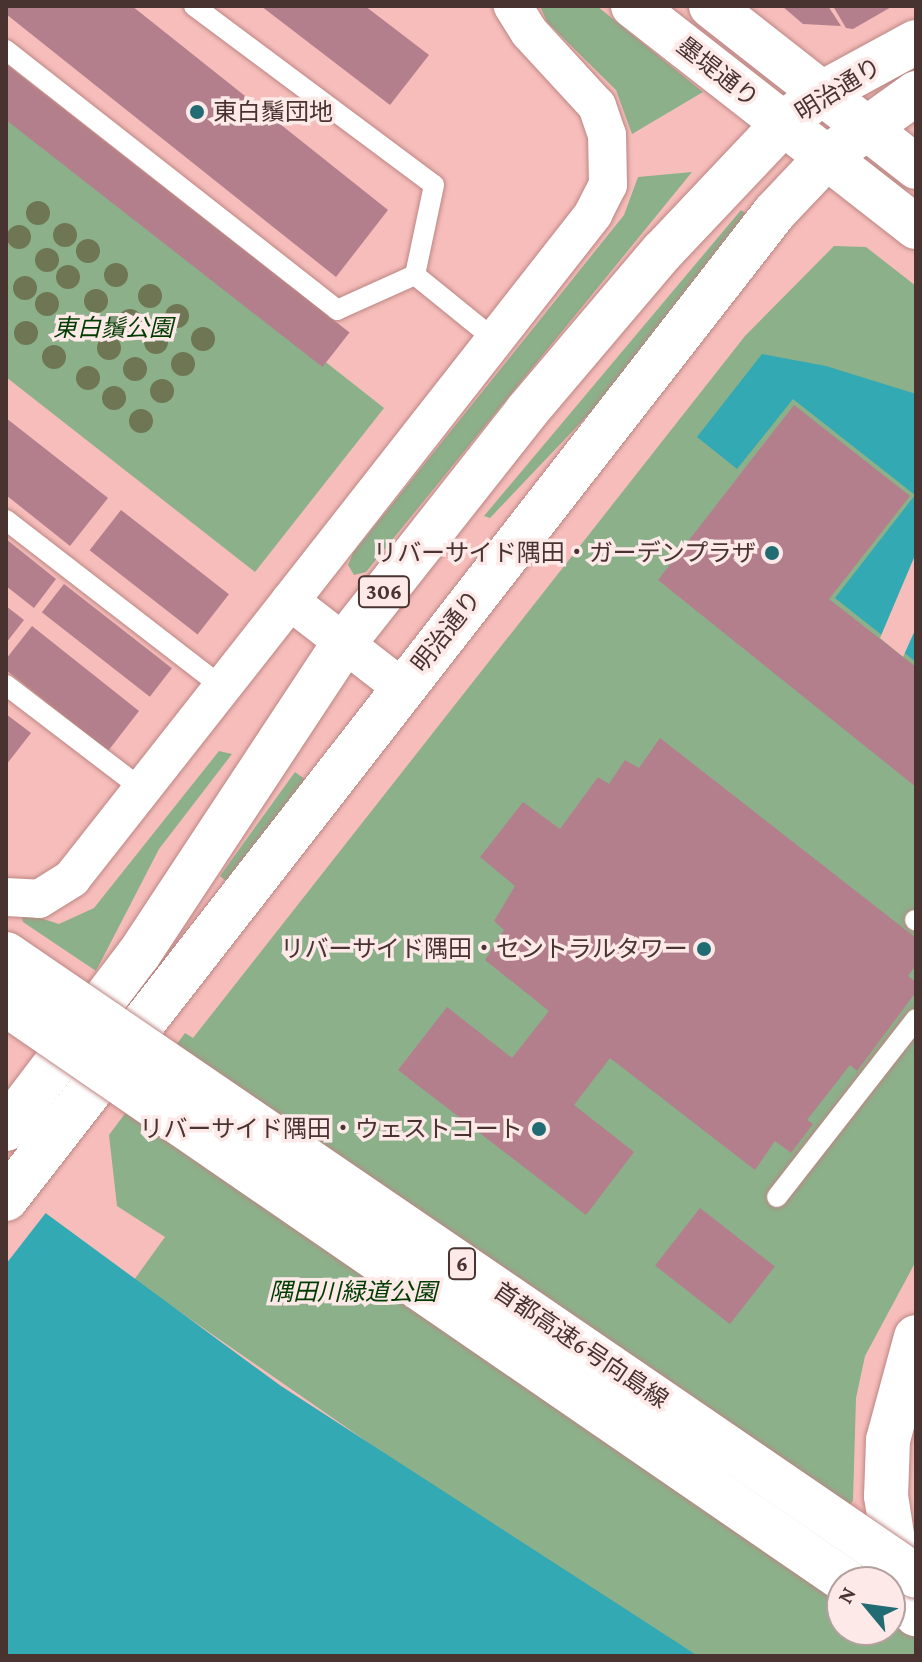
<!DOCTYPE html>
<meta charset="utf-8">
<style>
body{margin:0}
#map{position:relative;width:922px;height:1662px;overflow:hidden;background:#f6bdba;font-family:"Crimson Pro","Noto Sans JP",serif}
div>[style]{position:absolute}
.green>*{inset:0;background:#8cb08a}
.water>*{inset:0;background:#32a9b3}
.pier>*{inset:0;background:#f6bdba}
.building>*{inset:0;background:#b37f8c;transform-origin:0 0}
.roads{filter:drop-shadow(0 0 2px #bb8683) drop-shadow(0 0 2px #bb8683)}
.service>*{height:20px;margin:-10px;padding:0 10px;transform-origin:10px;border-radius:10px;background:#fff}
.minor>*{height:38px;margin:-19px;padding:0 19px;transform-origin:19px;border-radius:19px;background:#fff}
.secondary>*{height:44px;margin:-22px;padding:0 22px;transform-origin:22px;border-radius:22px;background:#fff}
.primary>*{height:44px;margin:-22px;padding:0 22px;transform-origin:22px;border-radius:22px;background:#fff}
.motorway>*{height:44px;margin:-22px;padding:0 22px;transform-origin:22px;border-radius:22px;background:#fff}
.bridges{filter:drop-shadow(0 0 2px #bb8683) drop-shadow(0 0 2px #bb8683)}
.motorway-bridge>*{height:44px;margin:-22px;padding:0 22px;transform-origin:22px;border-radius:22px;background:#fff}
.trees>*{width:24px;height:24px;margin:-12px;border-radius:50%;background:#6f7654}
.dots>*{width:22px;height:22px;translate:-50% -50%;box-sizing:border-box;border:4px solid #fce9e8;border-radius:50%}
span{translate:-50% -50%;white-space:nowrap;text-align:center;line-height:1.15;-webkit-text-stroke:7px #fce9e8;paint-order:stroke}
.shield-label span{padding:2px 6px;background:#fce9e8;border:2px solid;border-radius:6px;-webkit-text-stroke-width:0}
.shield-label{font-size:22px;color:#493331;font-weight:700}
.street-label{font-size:24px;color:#493331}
.poi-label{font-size:24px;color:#493331}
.left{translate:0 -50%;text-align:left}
.right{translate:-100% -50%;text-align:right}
.park-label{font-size:24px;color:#003b00;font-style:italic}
.frame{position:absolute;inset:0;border:8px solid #493331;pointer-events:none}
.north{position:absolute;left:826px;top:1566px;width:80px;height:80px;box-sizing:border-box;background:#fce9e8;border:2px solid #b4a09f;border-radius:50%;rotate:299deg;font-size:22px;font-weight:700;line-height:32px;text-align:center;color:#493331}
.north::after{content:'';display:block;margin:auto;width:28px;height:36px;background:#216c72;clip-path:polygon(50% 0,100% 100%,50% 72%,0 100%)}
</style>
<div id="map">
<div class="green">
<i style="clip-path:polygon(540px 6px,597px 6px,703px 92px,632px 134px,616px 90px,547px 22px)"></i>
<i style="clip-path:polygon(6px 110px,384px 408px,255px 572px,6px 377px)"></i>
<i style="clip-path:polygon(692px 172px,366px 572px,354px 575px,348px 565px,353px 553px,624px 215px,638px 177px)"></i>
<i style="clip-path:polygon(741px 210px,748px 215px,606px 396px,490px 518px,484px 516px)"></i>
<i style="clip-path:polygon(834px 246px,866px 247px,916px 286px,916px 1261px,865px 1356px,856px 1398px,853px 1500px,829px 1541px,879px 1582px,842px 1582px,842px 1630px,890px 1630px,890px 1591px,916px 1612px,916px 1656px,698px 1656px,474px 1516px,134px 1280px,165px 1237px,117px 1206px,109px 1135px,185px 1033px,193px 1038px,745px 336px)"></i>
<i style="clip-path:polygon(219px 751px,232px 754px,159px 849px,96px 971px,23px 922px,21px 912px,59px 924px,94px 908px)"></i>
<i style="clip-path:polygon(295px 772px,306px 780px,226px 881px,220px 876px)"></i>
</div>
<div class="water">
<i style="clip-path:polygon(762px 354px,826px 366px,916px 394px,916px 662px,835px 598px,915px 495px,793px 399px,737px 469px,697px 437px)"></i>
<i style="clip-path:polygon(6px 1184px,281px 1386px,698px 1656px,6px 1656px)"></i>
</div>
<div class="pier">
<i style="clip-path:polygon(916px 553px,916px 628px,903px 657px,880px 638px)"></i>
<i style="clip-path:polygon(6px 1180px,48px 1210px,6px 1264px)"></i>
</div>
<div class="building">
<i style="clip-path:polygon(6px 6px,132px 6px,388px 210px,336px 277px,6px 14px)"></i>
<i style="clip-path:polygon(261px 6px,365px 6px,429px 55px,390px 105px)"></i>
<i style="clip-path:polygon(782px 6px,828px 6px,841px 26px,803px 24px)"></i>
<i style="clip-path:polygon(833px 6px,893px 6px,853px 29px,846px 28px)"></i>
<i style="left:6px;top:64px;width:436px;height:44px;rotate:38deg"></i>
<i style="clip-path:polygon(794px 405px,910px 496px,829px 599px,916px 667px,916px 787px,658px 580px)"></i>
<i style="clip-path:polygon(6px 418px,108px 498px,70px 546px,6px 495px)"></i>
<i style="left:121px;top:510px;width:137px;height:51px;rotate:38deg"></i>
<i style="clip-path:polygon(6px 539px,56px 579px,34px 608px,6px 586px)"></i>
<i style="left:64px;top:584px;width:137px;height:36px;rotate:38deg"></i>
<i style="clip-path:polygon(6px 606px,24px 620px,6px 643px)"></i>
<i style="clip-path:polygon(32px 626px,139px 711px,108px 751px,6px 670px,6px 659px)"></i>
<i style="clip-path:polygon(6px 714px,31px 733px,6px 765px)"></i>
<i style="clip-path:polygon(660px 738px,916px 938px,916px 965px,908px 976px,916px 982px,916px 992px,857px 1071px,850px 1065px,807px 1120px,813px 1124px,791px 1153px,775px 1141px,755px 1170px,610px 1058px,574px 1105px,634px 1152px,586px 1215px,398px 1070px,447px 1007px,512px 1058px,549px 1011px,485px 960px,504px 930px,494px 921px,515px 886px,480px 857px,523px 802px,560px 829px,598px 777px,609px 784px,625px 760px,639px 768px)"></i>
<i style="left:700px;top:1208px;width:95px;height:73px;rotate:38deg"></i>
</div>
<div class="roads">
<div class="service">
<i style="left:194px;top:6px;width:299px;rotate:36.7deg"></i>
<i style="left:434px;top:185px;width:92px;rotate:101.9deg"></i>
<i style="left:6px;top:50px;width:421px;rotate:38.1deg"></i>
<i style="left:337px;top:310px;width:85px;rotate:-24.2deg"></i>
<i style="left:415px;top:275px;width:102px;rotate:39deg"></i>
<i style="left:6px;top:520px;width:273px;rotate:37.7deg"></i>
<i style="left:6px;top:685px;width:171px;rotate:37.4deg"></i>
<i style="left:915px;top:920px;width:1px;rotate:45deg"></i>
<i style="left:777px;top:1197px;width:226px;rotate:-52deg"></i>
</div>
<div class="minor">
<i style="left:290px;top:601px;width:492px;rotate:-51.9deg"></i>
<i style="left:593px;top:214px;width:33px;rotate:-63deg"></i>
<i style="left:608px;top:185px;width:50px;rotate:-91.1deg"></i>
<i style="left:607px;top:135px;width:31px;rotate:-109deg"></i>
<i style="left:597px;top:106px;width:100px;rotate:-132.6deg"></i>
<i style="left:529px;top:32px;width:31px;rotate:-122deg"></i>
<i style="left:6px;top:897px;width:33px;rotate:3deg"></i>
<i style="left:39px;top:899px;width:39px;rotate:-32deg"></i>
<i style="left:72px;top:878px;width:352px;rotate:-51.8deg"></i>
<i style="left:290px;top:601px;width:140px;rotate:37.8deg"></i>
</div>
<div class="secondary">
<i style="left:633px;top:6px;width:359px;rotate:38deg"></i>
<i style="left:711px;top:6px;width:261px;rotate:38.1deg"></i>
</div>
<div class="primary">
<i style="left:6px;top:1129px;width:220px;rotate:-52.8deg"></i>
<i style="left:139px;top:954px;width:372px;rotate:-56.6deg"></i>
<i style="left:344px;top:643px;width:295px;rotate:-51.7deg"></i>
<i style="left:527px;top:411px;width:209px;rotate:-49.7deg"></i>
<i style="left:662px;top:252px;width:176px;rotate:-46.6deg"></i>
<i style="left:783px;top:124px;width:50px;rotate:-38.5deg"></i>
<i style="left:822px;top:93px;width:107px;rotate:-28.5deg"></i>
<i style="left:6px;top:1199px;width:1250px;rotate:-52.08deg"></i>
<i style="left:774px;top:213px;width:77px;rotate:-46.6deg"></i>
<i style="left:827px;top:157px;width:110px;rotate:-35.7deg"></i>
</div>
<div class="motorway">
<i style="left:916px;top:1337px;width:107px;rotate:105.2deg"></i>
<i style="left:888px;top:1440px;width:56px;rotate:92deg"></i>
<i style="left:886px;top:1496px;width:52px;rotate:81.1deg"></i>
<i style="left:894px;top:1547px;width:71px;rotate:71.8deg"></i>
</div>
</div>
<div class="bridges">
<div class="motorway-bridge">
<i style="left:6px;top:954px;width:1102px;rotate:34.35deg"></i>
<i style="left:6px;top:1004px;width:1020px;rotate:34.5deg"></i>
</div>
</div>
<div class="trees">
<i style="left:38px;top:213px"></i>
<i style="left:65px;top:235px"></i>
<i style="left:19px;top:237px"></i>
<i style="left:88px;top:251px"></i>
<i style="left:47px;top:260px"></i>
<i style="left:116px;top:275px"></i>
<i style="left:68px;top:277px"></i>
<i style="left:25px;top:288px"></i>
<i style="left:150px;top:296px"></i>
<i style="left:96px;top:301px"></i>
<i style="left:47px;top:304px"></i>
<i style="left:177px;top:316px"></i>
<i style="left:130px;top:321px"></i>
<i style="left:75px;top:327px"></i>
<i style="left:26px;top:333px"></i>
<i style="left:203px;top:339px"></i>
<i style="left:156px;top:342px"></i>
<i style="left:109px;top:348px"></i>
<i style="left:54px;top:357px"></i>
<i style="left:183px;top:364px"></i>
<i style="left:135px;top:369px"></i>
<i style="left:88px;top:378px"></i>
<i style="left:162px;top:391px"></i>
<i style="left:114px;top:398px"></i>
<i style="left:141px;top:421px"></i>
</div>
<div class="dots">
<i style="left:197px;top:112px;background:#216c72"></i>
<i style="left:772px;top:553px;background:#216c72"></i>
<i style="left:704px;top:949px;background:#216c72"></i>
<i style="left:539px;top:1129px;background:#216c72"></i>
</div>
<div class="shield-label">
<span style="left:384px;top:592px">306</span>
<span style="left:462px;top:1264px">6</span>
</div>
<div class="street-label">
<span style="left:718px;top:72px;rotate:38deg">墨堤通り</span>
<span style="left:838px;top:89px;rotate:-32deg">明治通り</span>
<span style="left:446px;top:631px;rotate:-52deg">明治通り</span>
<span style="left:581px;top:1345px;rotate:34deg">首都高速6号向島線</span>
</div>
<div class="poi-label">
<span class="left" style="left:213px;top:112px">東白鬚団地</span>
<span class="right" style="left:756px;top:553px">リバーサイド隅田・ガーデンプラザ</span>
<span class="right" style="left:688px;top:949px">リバーサイド隅田・セントラルタワー</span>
<span class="right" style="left:523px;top:1129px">リバーサイド隅田・ウェストコート</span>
</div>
<div class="park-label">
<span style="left:113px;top:328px">東白鬚公園</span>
<span style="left:353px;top:1292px">隅田川緑道公園</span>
</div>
<div class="frame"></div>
<div class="north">N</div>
</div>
